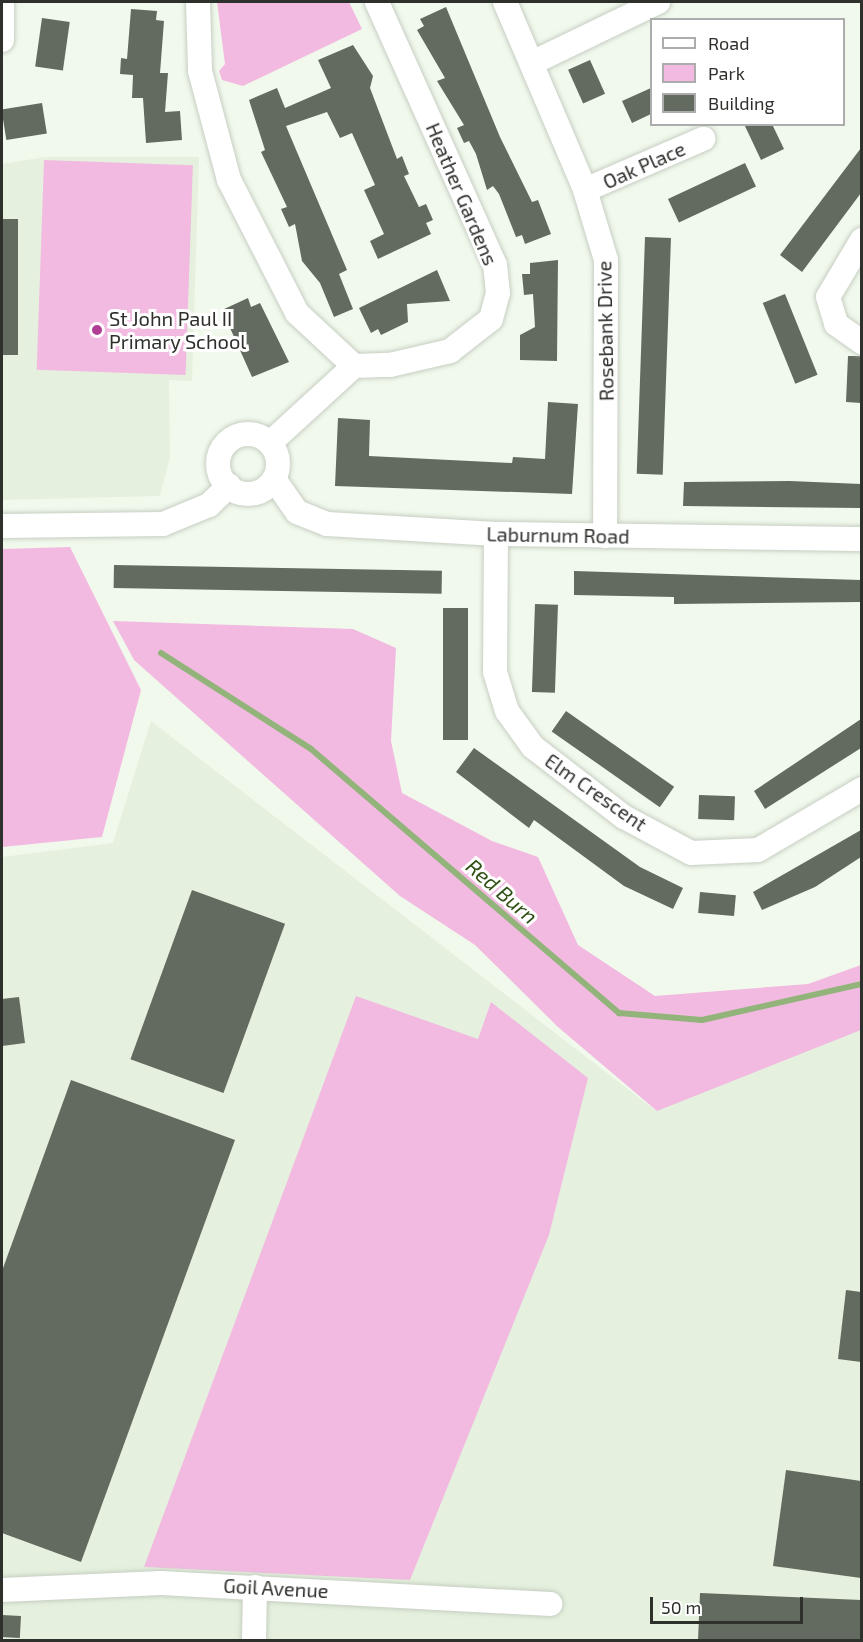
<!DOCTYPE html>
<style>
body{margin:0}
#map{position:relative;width:863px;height:1642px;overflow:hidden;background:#f1f9ed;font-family:"Exo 2",sans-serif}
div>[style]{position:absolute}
.built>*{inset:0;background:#e5f1de}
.green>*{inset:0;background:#f2bae0;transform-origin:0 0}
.stream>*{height:6px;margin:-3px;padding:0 3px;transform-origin:3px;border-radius:3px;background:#92b47b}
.building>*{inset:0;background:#636a5f;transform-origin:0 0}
.roads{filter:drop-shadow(0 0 2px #c6cec2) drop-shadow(0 0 2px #c6cec2)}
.minor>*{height:24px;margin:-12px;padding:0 12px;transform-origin:12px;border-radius:12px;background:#fff}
.minor>.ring{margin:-12px;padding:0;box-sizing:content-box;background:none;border:24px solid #fff;border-radius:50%}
.dots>*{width:16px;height:16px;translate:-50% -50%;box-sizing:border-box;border:3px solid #fff;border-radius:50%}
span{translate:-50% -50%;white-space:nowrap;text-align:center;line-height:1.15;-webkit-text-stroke:6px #fff;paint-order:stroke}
.street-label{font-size:20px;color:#2e302c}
.poi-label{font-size:20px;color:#2e302c}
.left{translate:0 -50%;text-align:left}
.water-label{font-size:21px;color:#2f4f14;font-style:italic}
.frame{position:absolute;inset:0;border:3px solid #2e302c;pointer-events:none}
.legend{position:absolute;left:650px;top:18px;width:195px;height:108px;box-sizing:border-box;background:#fff;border:2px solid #abacab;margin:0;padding:8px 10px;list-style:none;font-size:18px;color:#2e302c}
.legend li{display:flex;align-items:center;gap:12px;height:30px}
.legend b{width:30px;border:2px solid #abacab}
.scale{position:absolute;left:650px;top:1597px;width:153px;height:27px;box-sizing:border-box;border:3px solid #2e302c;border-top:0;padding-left:8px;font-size:18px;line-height:21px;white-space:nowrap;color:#2e302c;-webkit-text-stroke:4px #fff;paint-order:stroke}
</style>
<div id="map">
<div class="built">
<i style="clip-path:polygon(45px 157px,199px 157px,192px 381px,169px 380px,170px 457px,160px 496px,2px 500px,2px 164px)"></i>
<i style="clip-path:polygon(151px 721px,655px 1110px,861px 1029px,861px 1640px,2px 1640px,2px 857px,113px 843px)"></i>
</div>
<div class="green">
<i style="clip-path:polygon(217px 2px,349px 2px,362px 29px,243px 86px,222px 80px,219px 71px,225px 64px)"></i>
<i style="left:44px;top:160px;width:149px;height:210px;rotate:2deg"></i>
<i style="clip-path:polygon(70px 547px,141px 690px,102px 837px,2px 847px,2px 549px)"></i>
<i style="clip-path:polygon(113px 621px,353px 629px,396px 648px,391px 741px,402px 793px,492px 841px,538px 857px,578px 945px,655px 996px,808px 984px,861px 965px,861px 1030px,657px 1111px,558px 1027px,475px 945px,400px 896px,134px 660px)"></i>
<i style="clip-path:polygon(356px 996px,478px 1039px,491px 1002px,588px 1078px,549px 1235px,410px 1580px,144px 1567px)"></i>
</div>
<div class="stream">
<i style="left:161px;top:653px;width:178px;rotate:32.6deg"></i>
<i style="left:311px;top:749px;width:406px;rotate:40.6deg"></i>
<i style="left:619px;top:1013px;width:83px;rotate:4.8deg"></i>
<i style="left:702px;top:1020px;width:164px;rotate:-12.7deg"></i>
</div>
<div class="building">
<i style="clip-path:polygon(446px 7px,500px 137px,532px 202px,538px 200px,551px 234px,525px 244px,522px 235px,516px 237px,499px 194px,493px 186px,487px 190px,476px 154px,469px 141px,464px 143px,457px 128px,464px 125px,437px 81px,445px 78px,417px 30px,424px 26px,420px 19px)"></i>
<i style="clip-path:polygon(131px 9px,157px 11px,156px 20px,164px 21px,160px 73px,168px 73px,165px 112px,180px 111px,182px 140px,146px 143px,143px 98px,132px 98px,133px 75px,120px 74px,121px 58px,127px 59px)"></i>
<i style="left:42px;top:18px;width:28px;height:49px;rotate:8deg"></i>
<i style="clip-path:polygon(353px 45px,373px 76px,370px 88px,397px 159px,402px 156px,409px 174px,404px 176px,419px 207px,426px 204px,433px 220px,426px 223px,431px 234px,378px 259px,370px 241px,384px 234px,364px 190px,375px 185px,352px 133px,340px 138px,327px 112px,286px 126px,347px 270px,339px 274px,353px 309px,334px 317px,320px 283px,302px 261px,295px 224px,289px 227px,281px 209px,287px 207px,261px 152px,265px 150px,249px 100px,277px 88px,285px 108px,331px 88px,318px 60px)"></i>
<i style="left:590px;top:60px;width:37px;height:24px;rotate:66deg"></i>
<i style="clip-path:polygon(651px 88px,651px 114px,632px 123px,622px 101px)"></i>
<i style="left:42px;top:103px;width:31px;height:41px;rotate:81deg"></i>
<i style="clip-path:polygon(744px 124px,772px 124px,784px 149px,761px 160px)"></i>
<i style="clip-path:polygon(861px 148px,861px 193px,802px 272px,780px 255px)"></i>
<i style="left:745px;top:163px;width:26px;height:85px;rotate:65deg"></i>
<i style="left:2px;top:219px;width:16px;height:136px"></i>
<i style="left:645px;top:237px;width:26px;height:237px;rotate:2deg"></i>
<i style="clip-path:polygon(558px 260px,557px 361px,520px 360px,520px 335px,535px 327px,533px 294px,524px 295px,522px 274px,530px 274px,530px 263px)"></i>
<i style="clip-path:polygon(437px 270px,450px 301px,407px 304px,408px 322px,381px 335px,378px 329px,371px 333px,359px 308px)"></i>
<i style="left:785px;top:294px;width:87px;height:24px;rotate:68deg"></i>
<i style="clip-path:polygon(248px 298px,251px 307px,260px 303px,289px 362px,252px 377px,222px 310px)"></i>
<i style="clip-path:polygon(848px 356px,861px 356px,861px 403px,846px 402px)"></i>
<i style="clip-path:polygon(548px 402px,578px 404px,572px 494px,335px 486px,338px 418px,370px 420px,369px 456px,512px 463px,513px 457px,545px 459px)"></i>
<i style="clip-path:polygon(790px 481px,861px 484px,861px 508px,683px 506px,684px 482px)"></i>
<i style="left:114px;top:565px;width:328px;height:23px;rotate:1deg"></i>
<i style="clip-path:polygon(574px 571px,861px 580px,861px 602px,674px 604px,674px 597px,574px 595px)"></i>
<i style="left:535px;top:604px;width:23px;height:88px;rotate:2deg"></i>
<i style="left:443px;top:608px;width:25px;height:132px"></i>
<i style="left:566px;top:711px;width:132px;height:25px;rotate:35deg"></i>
<i style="clip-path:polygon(861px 719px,861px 748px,765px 809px,754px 791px)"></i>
<i style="clip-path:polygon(474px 748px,640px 867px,683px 888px,673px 909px,624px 886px,534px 820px,529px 828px,456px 772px)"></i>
<i style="left:699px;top:795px;width:36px;height:24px;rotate:2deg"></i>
<i style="clip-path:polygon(861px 830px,861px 857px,815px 887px,762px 910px,753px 892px)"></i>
<i style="left:192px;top:890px;width:99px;height:180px;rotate:20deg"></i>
<i style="left:700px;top:892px;width:36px;height:21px;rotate:5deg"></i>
<i style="clip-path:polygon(19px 997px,25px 1043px,2px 1046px,2px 999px)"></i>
<i style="clip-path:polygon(71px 1080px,235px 1140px,81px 1562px,2px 1533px,2px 1271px)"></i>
<i style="clip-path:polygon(846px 1290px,861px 1292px,861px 1362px,838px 1359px)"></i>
<i style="clip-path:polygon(786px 1470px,861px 1481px,861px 1578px,773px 1566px)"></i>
<i style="clip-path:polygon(700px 1593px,861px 1600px,861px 1641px,698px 1641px)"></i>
<i style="left:2px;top:1615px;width:19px;height:22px;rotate:3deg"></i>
</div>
<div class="roads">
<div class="minor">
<i style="left:2px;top:2px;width:38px;rotate:90deg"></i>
<i style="left:198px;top:2px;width:69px;rotate:88.3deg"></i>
<i style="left:200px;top:71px;width:113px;rotate:75.1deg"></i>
<i style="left:229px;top:180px;width:149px;rotate:62.9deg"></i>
<i style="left:297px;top:313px;width:78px;rotate:42.9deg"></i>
<i style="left:505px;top:2px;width:204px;rotate:66.9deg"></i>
<i style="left:585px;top:190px;width:73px;rotate:73.3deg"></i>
<i style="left:606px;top:260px;width:276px;rotate:90.2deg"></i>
<i style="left:534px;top:62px;width:138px;rotate:-25.8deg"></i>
<i style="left:585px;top:190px;width:129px;rotate:-23.4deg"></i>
<i style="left:862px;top:240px;width:66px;rotate:120.8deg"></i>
<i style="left:828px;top:297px;width:28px;rotate:73deg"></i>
<i style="left:836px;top:324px;width:32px;rotate:35deg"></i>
<i class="ring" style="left:218px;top:434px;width:36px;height:36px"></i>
<i style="left:270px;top:443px;width:114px;rotate:-42.5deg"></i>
<i style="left:354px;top:366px;width:36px;rotate:-2deg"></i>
<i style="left:390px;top:365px;width:62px;rotate:-13.1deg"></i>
<i style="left:450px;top:351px;width:52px;rotate:-38deg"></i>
<i style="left:491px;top:319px;width:27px;rotate:-75deg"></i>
<i style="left:498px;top:293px;width:28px;rotate:-96deg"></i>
<i style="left:495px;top:265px;width:288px;rotate:-114.2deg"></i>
<i style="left:274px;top:479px;width:40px;rotate:55.1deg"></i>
<i style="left:297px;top:512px;width:32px;rotate:22deg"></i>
<i style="left:327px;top:524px;width:169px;rotate:3.4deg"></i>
<i style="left:496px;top:534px;width:366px;rotate:0.8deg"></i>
<i style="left:2px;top:526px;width:161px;rotate:-0.7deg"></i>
<i style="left:163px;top:524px;width:50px;rotate:-22.4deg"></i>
<i style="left:209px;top:505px;width:28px;rotate:-44deg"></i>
<i style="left:496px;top:534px;width:138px;rotate:90.4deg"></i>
<i style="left:495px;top:672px;width:41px;rotate:72.9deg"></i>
<i style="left:507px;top:711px;width:44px;rotate:54.2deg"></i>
<i style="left:533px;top:747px;width:115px;rotate:37.6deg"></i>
<i style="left:624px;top:817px;width:76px;rotate:28.2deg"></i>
<i style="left:691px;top:853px;width:67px;rotate:-2.6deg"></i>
<i style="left:758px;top:850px;width:121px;rotate:-30.4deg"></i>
<i style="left:2px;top:1590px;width:159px;rotate:-2.5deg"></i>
<i style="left:161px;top:1583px;width:390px;rotate:3.1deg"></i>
<i style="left:254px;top:1640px;width:53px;rotate:-88.9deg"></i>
</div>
</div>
<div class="dots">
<i style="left:97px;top:330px;background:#b13d95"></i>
</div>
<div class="street-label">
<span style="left:644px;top:165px;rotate:-24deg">Oak Place</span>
<span style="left:462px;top:194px;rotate:67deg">Heather Gardens</span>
<span style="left:605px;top:331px;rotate:-91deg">Rosebank Drive</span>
<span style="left:558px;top:535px;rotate:1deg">Laburnum Road</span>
<span style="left:596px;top:792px;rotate:35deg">Elm Crescent</span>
<span style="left:276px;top:1588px;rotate:3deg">Goil Avenue</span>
</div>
<div class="poi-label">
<span class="left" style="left:109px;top:330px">St John Paul II<br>Primary School</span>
</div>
<div class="water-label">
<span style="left:502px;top:891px;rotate:41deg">Red Burn</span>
</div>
<div class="frame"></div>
<ul class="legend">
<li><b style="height:8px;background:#fff"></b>Road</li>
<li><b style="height:16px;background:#f2bae0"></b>Park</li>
<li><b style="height:16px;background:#636a5f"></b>Building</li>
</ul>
<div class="scale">50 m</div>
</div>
